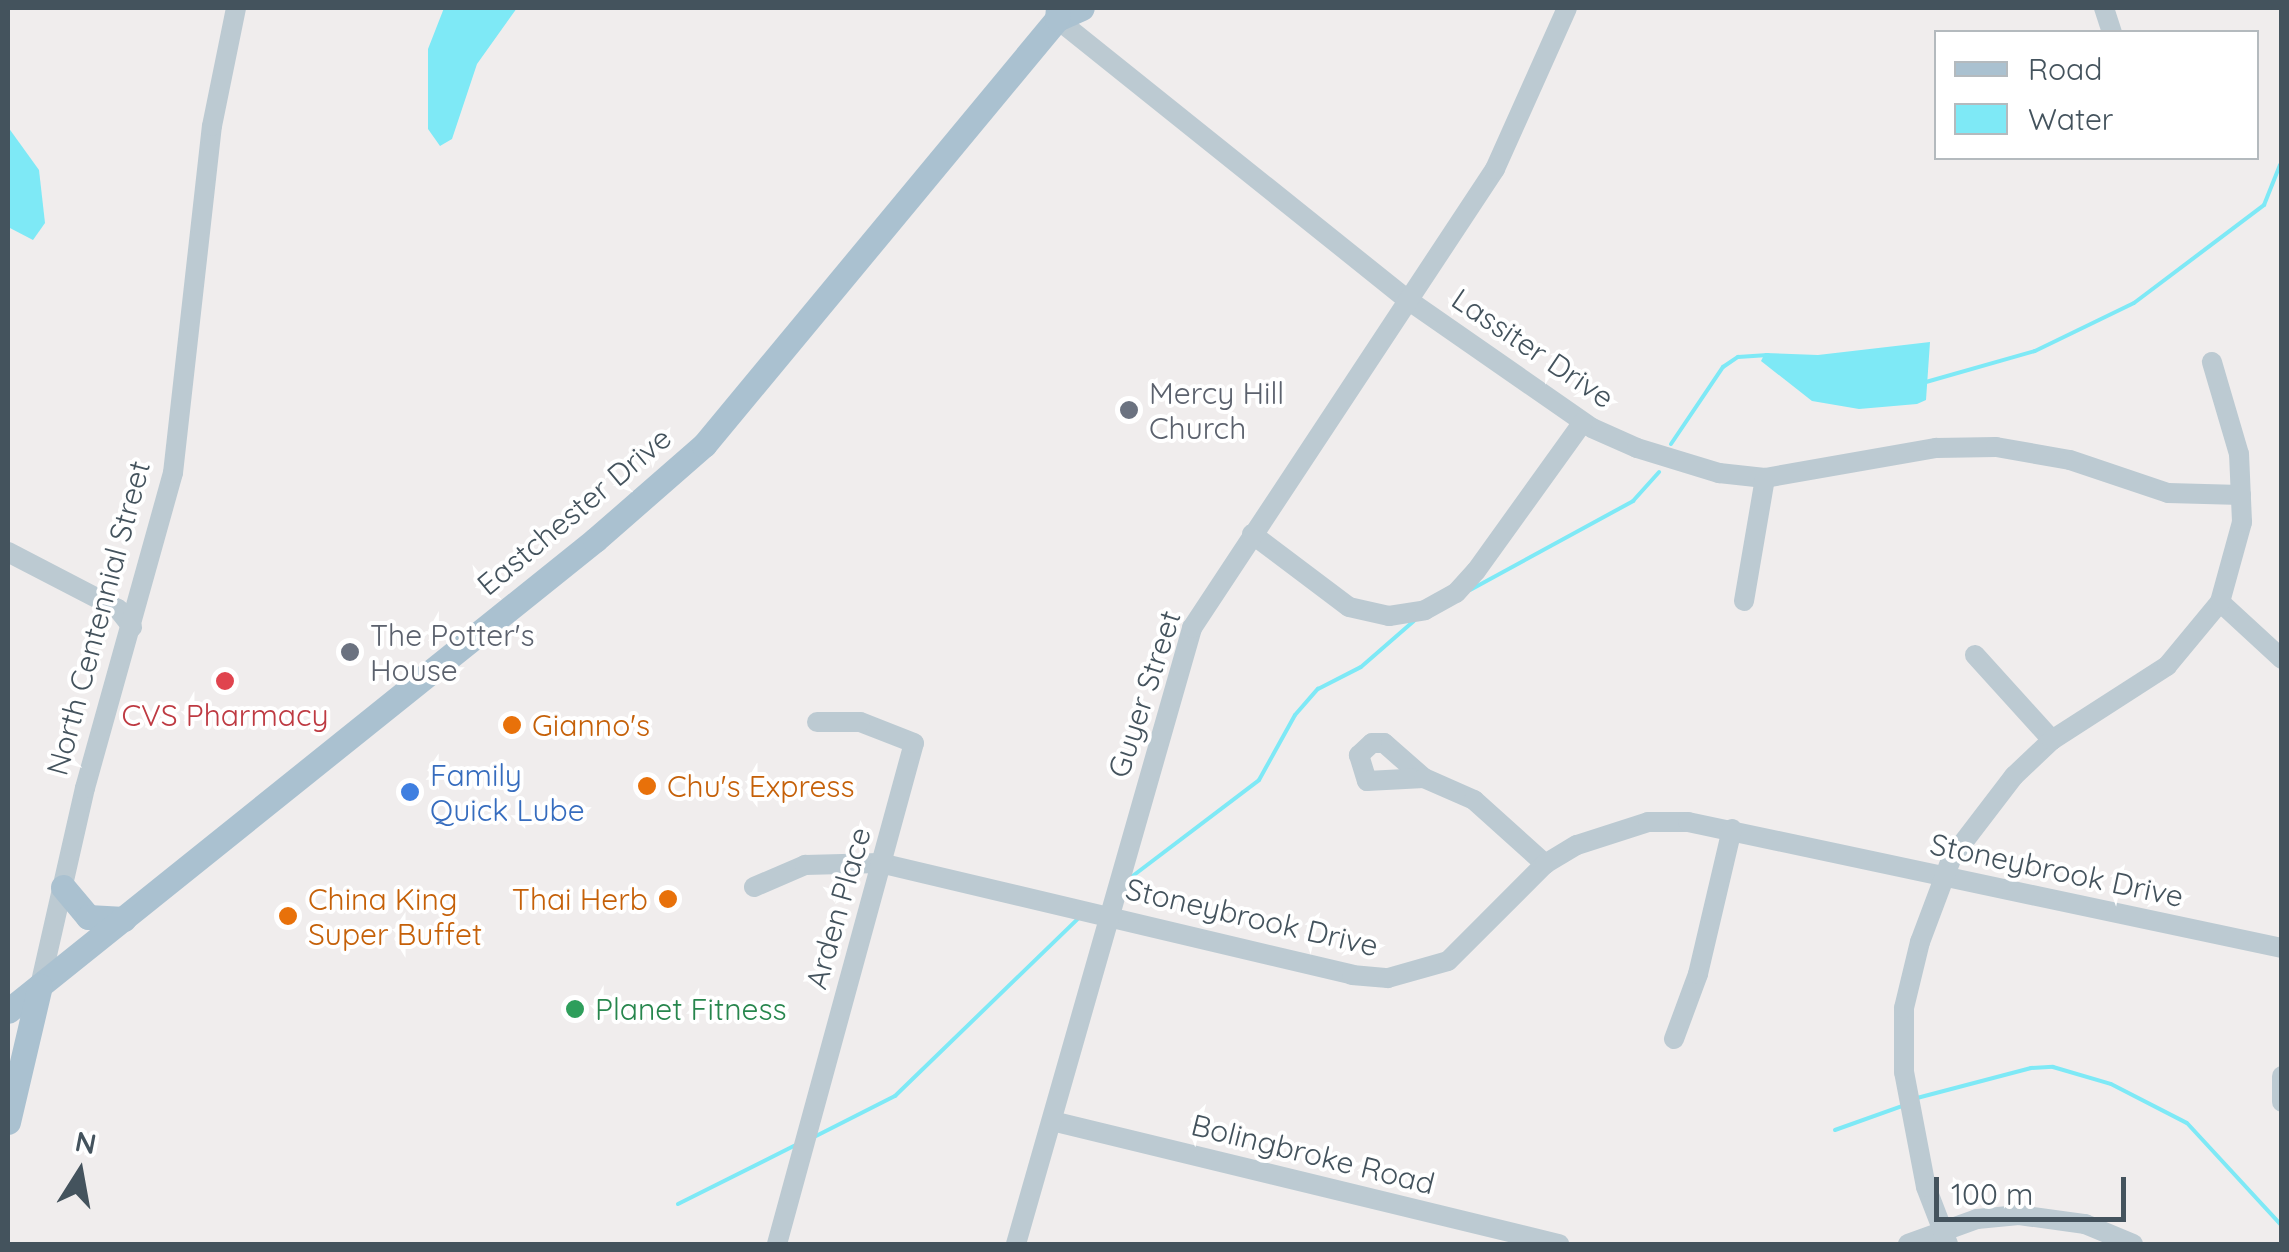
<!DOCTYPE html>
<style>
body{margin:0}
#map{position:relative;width:2289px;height:1252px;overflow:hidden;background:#f0eded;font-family:Quicksand,sans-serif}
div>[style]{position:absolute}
.water>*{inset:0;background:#7ee9f6}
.stream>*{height:4px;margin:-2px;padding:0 2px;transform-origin:2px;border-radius:2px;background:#7ee9f6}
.minor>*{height:20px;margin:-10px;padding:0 10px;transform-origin:10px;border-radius:10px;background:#bccad2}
.major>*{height:25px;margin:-12.5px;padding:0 12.5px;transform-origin:12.5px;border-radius:12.5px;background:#aac1d0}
.dots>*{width:28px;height:28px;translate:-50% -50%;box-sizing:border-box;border:5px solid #fff;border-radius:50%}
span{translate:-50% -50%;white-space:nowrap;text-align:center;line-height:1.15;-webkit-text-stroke:8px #fff;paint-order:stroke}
.street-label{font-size:30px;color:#44535d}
.worship-label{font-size:30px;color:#5b616d}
.left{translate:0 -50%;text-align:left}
.health-label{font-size:30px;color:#be3a42}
.food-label{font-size:30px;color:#c56008}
.right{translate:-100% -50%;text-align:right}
.shop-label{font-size:30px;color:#366cbe}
.leisure-label{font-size:30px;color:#27864d}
.frame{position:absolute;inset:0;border:10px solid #44535d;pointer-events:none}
.legend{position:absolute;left:1934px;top:30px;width:325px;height:130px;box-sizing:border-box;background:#fff;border:2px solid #b4babe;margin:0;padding:12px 18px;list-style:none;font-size:30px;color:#44535d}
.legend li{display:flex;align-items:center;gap:20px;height:50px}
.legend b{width:50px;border:2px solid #b4babe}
.north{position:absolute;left:30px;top:1122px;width:100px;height:100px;-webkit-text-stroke:8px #fff;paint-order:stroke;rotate:11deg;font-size:28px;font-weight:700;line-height:40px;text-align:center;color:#44535d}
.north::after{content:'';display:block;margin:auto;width:35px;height:45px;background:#44535d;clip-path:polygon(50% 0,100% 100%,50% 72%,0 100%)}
.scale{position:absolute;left:1934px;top:1177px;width:192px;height:45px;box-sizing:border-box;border:5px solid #44535d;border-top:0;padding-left:12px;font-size:30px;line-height:35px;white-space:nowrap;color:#44535d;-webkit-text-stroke:8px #fff;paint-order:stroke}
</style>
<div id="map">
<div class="water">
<i style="clip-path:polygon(444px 8px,517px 8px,477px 64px,452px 139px,440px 146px,428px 129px,428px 49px)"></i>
<i style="clip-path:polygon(8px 127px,39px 170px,45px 223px,33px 240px,8px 227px)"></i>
<i style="clip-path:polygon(1930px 342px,1926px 400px,1917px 404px,1859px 409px,1812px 401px,1761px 361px,1765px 353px,1818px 355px)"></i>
</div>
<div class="stream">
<i style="left:1926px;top:382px;width:113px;rotate:-15.9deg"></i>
<i style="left:2035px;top:351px;width:110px;rotate:-25.9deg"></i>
<i style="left:2134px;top:303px;width:163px;rotate:-37deg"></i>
<i style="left:2264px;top:205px;width:43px;rotate:-68.2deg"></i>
<i style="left:1671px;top:444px;width:93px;rotate:-56deg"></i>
<i style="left:1723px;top:367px;width:18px;rotate:-34deg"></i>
<i style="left:1738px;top:357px;width:30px;rotate:-4deg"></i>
<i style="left:1470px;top:590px;width:186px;rotate:-28.6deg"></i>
<i style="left:1633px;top:501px;width:39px;rotate:-48deg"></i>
<i style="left:1130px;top:878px;width:162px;rotate:-37.2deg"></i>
<i style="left:1259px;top:780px;width:74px;rotate:-61deg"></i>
<i style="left:1295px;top:715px;width:35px;rotate:-49deg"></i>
<i style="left:1318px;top:689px;width:48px;rotate:-27.1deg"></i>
<i style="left:1361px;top:667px;width:70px;rotate:-41deg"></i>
<i style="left:1917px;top:1098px;width:118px;rotate:-14.7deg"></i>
<i style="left:2031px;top:1068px;width:22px;rotate:-3deg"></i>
<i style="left:2053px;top:1067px;width:60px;rotate:16.3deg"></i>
<i style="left:2111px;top:1084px;width:85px;rotate:27.2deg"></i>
<i style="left:2187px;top:1123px;width:140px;rotate:47.3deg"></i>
<i style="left:1835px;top:1130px;width:74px;rotate:-19.7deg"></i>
<i style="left:816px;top:1136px;width:89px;rotate:-26.9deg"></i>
<i style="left:895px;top:1096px;width:256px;rotate:-44.1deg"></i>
<i style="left:678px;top:1204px;width:130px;rotate:-26.6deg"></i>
</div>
<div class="minor">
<i style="left:2104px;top:8px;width:25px;rotate:72deg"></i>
<i style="left:1057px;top:19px;width:450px;rotate:38.7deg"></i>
<i style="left:1408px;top:300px;width:224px;rotate:34.8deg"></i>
<i style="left:1592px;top:428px;width:49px;rotate:24deg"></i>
<i style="left:1637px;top:448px;width:86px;rotate:17deg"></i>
<i style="left:1719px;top:473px;width:46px;rotate:6.2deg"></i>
<i style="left:1765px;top:478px;width:174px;rotate:-10deg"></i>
<i style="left:1936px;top:448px;width:60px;rotate:-1deg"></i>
<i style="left:1996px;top:447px;width:75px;rotate:10deg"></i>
<i style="left:2070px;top:460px;width:103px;rotate:18.6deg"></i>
<i style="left:2168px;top:493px;width:73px;rotate:1.6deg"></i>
<i style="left:1252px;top:534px;width:121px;rotate:37deg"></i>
<i style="left:1349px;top:607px;width:41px;rotate:12.7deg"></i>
<i style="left:1389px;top:616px;width:36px;rotate:-9deg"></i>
<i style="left:1425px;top:610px;width:35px;rotate:-29deg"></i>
<i style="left:1456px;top:593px;width:30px;rotate:-48deg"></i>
<i style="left:1476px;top:571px;width:183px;rotate:-54.3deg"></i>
<i style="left:8px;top:552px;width:124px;rotate:27.4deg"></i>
<i style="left:118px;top:609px;width:23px;rotate:52deg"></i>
<i style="left:1744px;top:601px;width:125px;rotate:-80.3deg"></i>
<i style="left:2220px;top:602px;width:84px;rotate:42.6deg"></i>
<i style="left:1975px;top:655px;width:115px;rotate:47.8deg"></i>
<i style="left:1424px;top:778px;width:53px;rotate:-138.8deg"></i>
<i style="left:1384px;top:743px;width:12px;rotate:180deg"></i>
<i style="left:1372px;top:743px;width:18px;rotate:137deg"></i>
<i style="left:1359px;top:755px;width:27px;rotate:73deg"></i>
<i style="left:1367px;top:781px;width:57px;rotate:-3deg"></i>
<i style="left:1424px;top:778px;width:55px;rotate:23.7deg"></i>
<i style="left:1474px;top:800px;width:96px;rotate:42deg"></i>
<i style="left:754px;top:887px;width:56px;rotate:-23.3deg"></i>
<i style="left:805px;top:865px;width:75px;rotate:-1.5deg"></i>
<i style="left:880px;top:863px;width:485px;rotate:13.3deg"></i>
<i style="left:1352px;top:975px;width:36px;rotate:5deg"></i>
<i style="left:1388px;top:978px;width:62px;rotate:-15.8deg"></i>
<i style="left:1448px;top:961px;width:137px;rotate:-45deg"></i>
<i style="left:1545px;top:864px;width:37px;rotate:-31deg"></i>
<i style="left:1577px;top:845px;width:75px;rotate:-17.9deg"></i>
<i style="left:1648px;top:822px;width:40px"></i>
<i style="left:1688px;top:822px;width:607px;rotate:11.98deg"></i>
<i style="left:40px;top:986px;width:203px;rotate:-77.2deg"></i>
<i style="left:85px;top:788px;width:327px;rotate:-74.4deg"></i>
<i style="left:173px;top:473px;width:349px;rotate:-83.6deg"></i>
<i style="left:212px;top:126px;width:120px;rotate:-78.5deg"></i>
<i style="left:1674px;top:1039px;width:69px;rotate:-69.7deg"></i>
<i style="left:1698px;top:974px;width:149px;rotate:-76.8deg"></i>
<i style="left:2282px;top:1076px;width:26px;rotate:90deg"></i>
<i style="left:1052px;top:1121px;width:522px;rotate:13.64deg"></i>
<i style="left:777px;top:1244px;width:519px;rotate:-74.71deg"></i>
<i style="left:914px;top:743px;width:58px;rotate:-158.7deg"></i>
<i style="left:860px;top:722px;width:43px;rotate:180deg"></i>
<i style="left:1016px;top:1244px;width:641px;rotate:-74.05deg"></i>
<i style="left:1192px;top:628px;width:550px;rotate:-56.57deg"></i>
<i style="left:1495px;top:169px;width:176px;rotate:-65.9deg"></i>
<i style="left:1908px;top:1244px;width:73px;rotate:-19.9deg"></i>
<i style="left:1977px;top:1219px;width:42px;rotate:-5.4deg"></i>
<i style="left:2019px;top:1215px;width:67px;rotate:7.8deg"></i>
<i style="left:2085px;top:1224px;width:52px;rotate:22.6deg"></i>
<i style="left:1948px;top:1244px;width:61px;rotate:-111.1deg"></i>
<i style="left:1926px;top:1187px;width:117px;rotate:-100.8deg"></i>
<i style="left:1904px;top:1072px;width:64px;rotate:-90deg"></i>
<i style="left:1904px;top:1008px;width:68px;rotate:-76.4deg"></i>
<i style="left:1920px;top:942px;width:91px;rotate:-69.4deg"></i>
<i style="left:1952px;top:857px;width:102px;rotate:-52.6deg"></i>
<i style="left:2014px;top:776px;width:52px;rotate:-43.5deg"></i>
<i style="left:2052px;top:740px;width:137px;rotate:-32.8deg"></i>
<i style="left:2167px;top:666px;width:83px;rotate:-50.4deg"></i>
<i style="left:2220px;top:602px;width:83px;rotate:-74.6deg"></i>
<i style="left:2242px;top:522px;width:68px;rotate:-92.5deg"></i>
<i style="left:2239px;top:454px;width:96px;rotate:-106.4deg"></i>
</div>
<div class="major">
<i style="left:1057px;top:19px;width:27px;rotate:-24deg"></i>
<i style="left:63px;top:887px;width:39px;rotate:50deg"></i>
<i style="left:88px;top:917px;width:36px;rotate:3deg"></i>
<i style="left:8px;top:1011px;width:753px;rotate:-38.74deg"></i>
<i style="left:595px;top:540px;width:145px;rotate:-41.1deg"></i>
<i style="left:704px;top:445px;width:553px;rotate:-50.35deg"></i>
<i style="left:1057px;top:19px;width:11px;rotate:-85deg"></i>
<i style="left:8px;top:1122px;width:140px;rotate:-76.8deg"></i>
</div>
<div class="dots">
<i style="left:1129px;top:410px;background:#6b7280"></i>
<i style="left:350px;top:652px;background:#6b7280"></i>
<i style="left:225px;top:681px;background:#e0444e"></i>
<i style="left:512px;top:725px;background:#e8710a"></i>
<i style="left:647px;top:786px;background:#e8710a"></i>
<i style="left:410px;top:792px;background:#3f7fe0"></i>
<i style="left:668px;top:899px;background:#e8710a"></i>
<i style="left:288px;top:916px;background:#e8710a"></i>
<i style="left:575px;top:1009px;background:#2e9e5b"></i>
</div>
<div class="street-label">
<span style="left:1533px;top:348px;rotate:34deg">Lassiter Drive</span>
<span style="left:574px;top:511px;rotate:-40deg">Eastchester Drive</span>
<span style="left:98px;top:618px;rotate:-75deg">North Centennial Street</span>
<span style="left:1144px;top:694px;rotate:-72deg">Guyer Street</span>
<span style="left:2057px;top:870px;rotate:12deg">Stoneybrook Drive</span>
<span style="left:838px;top:908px;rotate:-74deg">Arden Place</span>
<span style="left:1252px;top:917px;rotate:13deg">Stoneybrook Drive</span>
<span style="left:1313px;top:1154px;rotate:14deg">Bolingbroke Road</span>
</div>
<div class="worship-label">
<span class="left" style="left:1149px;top:410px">Mercy Hill<br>Church</span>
<span class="left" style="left:370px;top:652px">The Potter's<br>House</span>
</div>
<div class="health-label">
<span style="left:225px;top:715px">CVS Pharmacy</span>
</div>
<div class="food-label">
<span class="left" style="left:532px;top:725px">Gianno's</span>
<span class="left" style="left:667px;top:786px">Chu's Express</span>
<span class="left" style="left:308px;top:916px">China King<br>Super Buffet</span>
<span class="right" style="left:648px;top:899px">Thai Herb</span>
</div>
<div class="shop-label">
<span class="left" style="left:430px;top:792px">Family<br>Quick Lube</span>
</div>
<div class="leisure-label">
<span class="left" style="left:595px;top:1009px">Planet Fitness</span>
</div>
<div class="frame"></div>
<ul class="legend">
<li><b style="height:12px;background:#aac1d0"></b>Road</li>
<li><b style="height:28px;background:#7ee9f6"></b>Water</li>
</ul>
<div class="north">N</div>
<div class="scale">100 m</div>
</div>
